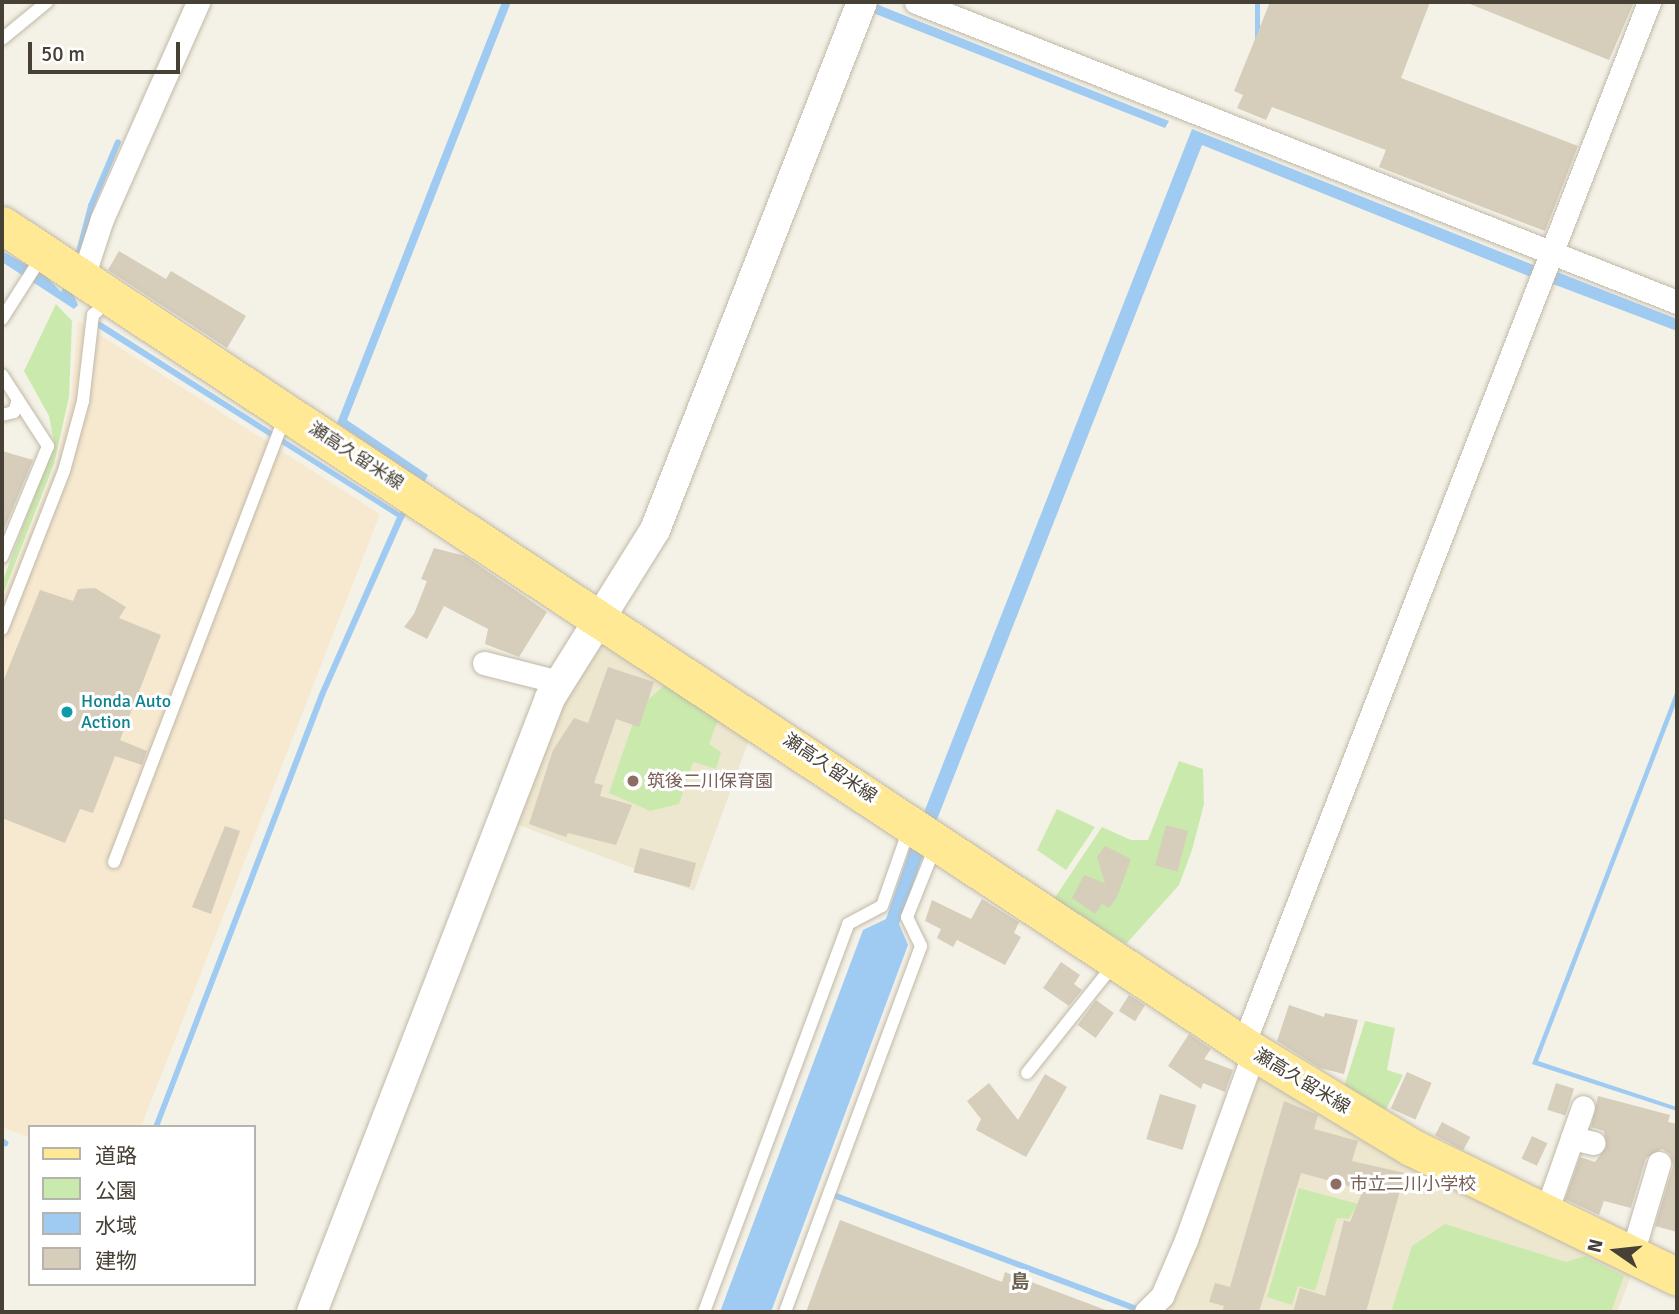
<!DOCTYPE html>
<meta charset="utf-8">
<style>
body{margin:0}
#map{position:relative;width:1679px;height:1314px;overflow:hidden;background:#f4f1e6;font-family:Signika,"Noto Sans JP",sans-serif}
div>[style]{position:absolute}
.commercial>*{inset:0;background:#f7e9d0}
.education>*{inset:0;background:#eee7cf}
.green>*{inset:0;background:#caeaad}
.water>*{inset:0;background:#9fcbf3;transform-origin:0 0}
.stream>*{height:6px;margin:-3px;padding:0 3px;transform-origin:3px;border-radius:3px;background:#9fcbf3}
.building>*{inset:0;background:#d6cdbb;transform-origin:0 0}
.roads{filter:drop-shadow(0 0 2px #c0b9a8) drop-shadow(0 0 2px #c0b9a8)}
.service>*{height:12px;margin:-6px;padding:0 6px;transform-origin:6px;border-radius:6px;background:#fff}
.minor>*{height:23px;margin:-11.5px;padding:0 11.5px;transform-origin:11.5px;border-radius:11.5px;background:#fff}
.tertiary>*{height:30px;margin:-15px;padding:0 15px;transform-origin:15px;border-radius:15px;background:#fff}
.primary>*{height:37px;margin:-18.5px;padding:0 18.5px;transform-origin:18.5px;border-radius:18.5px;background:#ffe994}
.dots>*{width:19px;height:19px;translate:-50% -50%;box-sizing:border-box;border:4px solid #fff;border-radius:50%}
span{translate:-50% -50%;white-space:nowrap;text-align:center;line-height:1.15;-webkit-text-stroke:6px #fff;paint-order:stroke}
.street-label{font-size:18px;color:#474135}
.culture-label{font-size:18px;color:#0d838f}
.left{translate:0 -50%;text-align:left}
.education-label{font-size:18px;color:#785e54}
.neighbourhood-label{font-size:19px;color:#6a604c;font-weight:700}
.frame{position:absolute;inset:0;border:4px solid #474135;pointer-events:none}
.legend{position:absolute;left:28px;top:1125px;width:228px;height:161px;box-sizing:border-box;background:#fff;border:2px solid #b5b3ae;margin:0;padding:9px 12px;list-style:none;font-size:21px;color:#474135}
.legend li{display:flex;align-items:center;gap:14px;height:35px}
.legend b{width:35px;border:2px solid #b5b3ae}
.north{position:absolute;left:1581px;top:1216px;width:70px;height:70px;-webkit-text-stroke:5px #fff;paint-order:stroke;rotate:284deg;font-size:19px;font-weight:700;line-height:28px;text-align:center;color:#474135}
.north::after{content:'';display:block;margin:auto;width:24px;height:32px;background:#474135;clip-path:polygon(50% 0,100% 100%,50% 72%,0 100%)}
.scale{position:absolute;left:28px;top:42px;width:152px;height:32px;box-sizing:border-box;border:4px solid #474135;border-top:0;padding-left:9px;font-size:21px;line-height:24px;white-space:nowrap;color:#474135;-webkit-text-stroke:5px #fff;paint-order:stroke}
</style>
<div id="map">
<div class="commercial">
<i style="clip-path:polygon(78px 321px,380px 514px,141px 1127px,30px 1127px,30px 1138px,2px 1127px,2px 600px,56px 465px,71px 398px)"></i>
</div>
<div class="education">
<i style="clip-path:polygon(606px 641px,750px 737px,694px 891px,516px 824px,555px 716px,598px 643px)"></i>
<i style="clip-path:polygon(1256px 1074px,1359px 1138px,1631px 1276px,1617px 1312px,1163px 1312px,1217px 1195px)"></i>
</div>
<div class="green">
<i style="clip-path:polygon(56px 304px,72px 321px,69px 397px,54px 464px,2px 597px,2px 583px,54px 443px,49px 416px,24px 371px)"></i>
<i style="clip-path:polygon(665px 685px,718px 720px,709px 744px,721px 752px,716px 769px,693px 762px,679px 804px,650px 811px,609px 793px,638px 708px)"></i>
<i style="clip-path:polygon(1179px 761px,1203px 769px,1204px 804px,1192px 850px,1179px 885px,1126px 944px,1054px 899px,1102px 827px,1131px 840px,1148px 840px)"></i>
<i style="clip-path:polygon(1057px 809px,1095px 827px,1066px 870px,1037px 850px)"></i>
<i style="clip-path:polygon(1365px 1021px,1395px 1028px,1387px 1070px,1403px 1075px,1384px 1114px,1343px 1090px)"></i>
<i style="clip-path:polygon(1299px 1188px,1358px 1204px,1349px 1219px,1337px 1218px,1315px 1291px,1298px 1286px,1292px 1305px,1267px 1297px)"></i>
<i style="clip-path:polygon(1445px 1224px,1566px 1262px,1585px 1256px,1624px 1276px,1611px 1312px,1391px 1312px,1412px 1246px)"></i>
</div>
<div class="water">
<i style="clip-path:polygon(502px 2px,511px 2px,347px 420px,428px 475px,403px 520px,326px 693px,159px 1127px,153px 1127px,319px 694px,397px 517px,92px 324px,96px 319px,400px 513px,419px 478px,337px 423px)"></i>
<i style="left:1255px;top:2px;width:5px;height:107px"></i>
<i style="clip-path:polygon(876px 4px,1169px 121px,1165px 128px,873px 13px)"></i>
<i style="clip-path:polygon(1192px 129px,1536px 266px,1531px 277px,1202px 145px,925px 850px,899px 924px,908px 945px,771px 1312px,720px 1312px,863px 930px,886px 919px,912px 843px)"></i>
<i style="clip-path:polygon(2px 251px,45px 275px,61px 292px,78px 256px,72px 291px,78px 305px,74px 309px,2px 262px)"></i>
<i style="clip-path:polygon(1557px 272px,1677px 319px,1677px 331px,1553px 284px)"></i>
<i style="clip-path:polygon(1677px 688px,1677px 701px,1538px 1061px,1677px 1107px,1677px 1111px,1532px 1064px)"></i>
</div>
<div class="stream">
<i style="left:78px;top:256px;width:52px;rotate:-75.4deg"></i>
<i style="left:91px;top:206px;width:69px;rotate:-67.1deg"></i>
<i style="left:2px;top:1141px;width:4px;rotate:34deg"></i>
<i style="left:836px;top:1196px;width:327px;rotate:20.6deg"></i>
</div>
<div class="building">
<i style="clip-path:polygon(1270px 2px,1430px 2px,1401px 78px,1578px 146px,1545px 231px,1379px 167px,1386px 150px,1272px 107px,1266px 120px,1237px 108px,1243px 95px,1234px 91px)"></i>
<i style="clip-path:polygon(1465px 2px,1634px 2px,1609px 60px)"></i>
<i style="clip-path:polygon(119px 251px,166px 279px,171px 271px,246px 316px,227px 348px,108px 270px)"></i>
<i style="clip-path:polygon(2px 451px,33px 460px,2px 534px)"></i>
<i style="clip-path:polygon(434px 548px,465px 556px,547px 612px,519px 657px,485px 644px,488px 629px,444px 606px,427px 639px,404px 627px,414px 614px,427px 581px,421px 579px)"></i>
<i style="clip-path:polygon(95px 588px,126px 607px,119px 618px,161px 635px,120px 740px,147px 751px,142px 765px,115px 756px,93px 813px,80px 809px,65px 843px,2px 818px,2px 684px,40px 590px,73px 601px,78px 589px)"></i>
<i style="clip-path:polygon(608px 667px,654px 682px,639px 727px,616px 719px,594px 783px,603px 785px,600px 796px,632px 805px,616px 845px,568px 833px,566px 837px,529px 824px,553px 750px,574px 718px,588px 723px)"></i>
<i style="left:1166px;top:825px;width:23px;height:42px;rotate:15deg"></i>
<i style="clip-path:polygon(225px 826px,240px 831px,211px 914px,192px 907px)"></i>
<i style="clip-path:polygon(1105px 846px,1131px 859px,1117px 897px,1109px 908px,1102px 904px,1095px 914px,1072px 898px,1084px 875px,1105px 883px,1097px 857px)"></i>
<i style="left:640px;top:848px;width:58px;height:25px;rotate:15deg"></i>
<i style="clip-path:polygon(982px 899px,1019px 922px,1014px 933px,1021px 937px,1005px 965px,957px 940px,953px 947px,937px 938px,941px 929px,925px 921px,932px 900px,971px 919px)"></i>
<i style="clip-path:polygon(1061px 962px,1080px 975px,1074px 984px,1082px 990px,1069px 1006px,1043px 988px)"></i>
<i style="left:1129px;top:995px;width:19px;height:19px;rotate:32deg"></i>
<i style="left:1096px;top:1000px;width:22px;height:31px;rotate:36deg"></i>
<i style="clip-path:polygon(1289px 1005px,1324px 1017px,1325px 1013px,1358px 1020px,1344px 1074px,1320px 1068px,1277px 1041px)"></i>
<i style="clip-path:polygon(1189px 1034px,1211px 1049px,1204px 1059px,1233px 1070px,1225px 1092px,1203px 1083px,1201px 1089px,1168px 1066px)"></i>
<i style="left:1407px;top:1072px;width:27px;height:40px;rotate:24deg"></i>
<i style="clip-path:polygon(1045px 1074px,1067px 1087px,1026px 1157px,976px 1130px,981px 1119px,967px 1101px,989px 1083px,1018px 1120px)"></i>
<i style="left:1556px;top:1083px;width:19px;height:28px;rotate:18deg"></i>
<i style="left:1160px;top:1094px;width:38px;height:47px;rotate:17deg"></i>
<i style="clip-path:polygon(1598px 1096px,1670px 1115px,1668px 1122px,1677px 1124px,1677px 1232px,1655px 1226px,1673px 1166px,1670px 1154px,1662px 1149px,1646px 1158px,1631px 1208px,1604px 1201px,1599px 1215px,1565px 1199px,1580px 1157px,1595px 1162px,1606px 1147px,1604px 1131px,1591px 1127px)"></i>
<i style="clip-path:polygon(1284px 1101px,1318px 1115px,1314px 1129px,1358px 1141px,1352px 1161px,1405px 1173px,1366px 1312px,1293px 1312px,1300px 1288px,1325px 1296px,1344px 1220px,1350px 1222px,1363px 1190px,1301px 1173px,1259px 1312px,1222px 1312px,1224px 1306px,1209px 1302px,1215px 1283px,1230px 1287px)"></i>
<i style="left:1442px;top:1122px;width:32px;height:15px;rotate:28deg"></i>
<i style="left:1532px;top:1136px;width:17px;height:25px;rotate:25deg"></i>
<i style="clip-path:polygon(840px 1220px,1002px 1282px,1005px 1272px,1111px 1312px,806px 1312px)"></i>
</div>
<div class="roads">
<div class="service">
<i style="left:2px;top:39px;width:58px;rotate:-39.4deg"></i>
<i style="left:2px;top:319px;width:75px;rotate:-57.6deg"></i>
<i style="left:2px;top:375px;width:85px;rotate:57.1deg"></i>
<i style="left:48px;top:446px;width:120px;rotate:112.5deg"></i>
<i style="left:2px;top:415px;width:12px;rotate:-14deg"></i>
<i style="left:14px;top:412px;width:13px;rotate:-72deg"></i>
<i style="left:2px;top:629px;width:170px;rotate:-68.6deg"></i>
<i style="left:64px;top:471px;width:73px;rotate:-74.8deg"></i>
<i style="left:83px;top:401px;width:87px;rotate:-83.4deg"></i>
<i style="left:93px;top:315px;width:23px;rotate:-43deg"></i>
<i style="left:114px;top:862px;width:479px;rotate:-69deg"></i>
<i style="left:1027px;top:1073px;width:139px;rotate:-51.4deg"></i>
<i style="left:704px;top:1312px;width:414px;rotate:-69.6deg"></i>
<i style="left:848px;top:924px;width:38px;rotate:-28deg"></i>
<i style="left:882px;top:906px;width:82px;rotate:-70.7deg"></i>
<i style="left:785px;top:1312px;width:390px;rotate:-69.6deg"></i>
<i style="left:921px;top:946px;width:32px;rotate:-116deg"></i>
<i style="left:907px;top:917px;width:78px;rotate:-68.1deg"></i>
</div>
<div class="minor">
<i style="left:916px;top:2px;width:818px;rotate:21.52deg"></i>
<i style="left:83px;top:277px;width:61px;rotate:-71.9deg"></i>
<i style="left:102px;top:219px;width:237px;rotate:-66.1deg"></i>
<i style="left:484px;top:663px;width:77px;rotate:14.2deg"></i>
<i style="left:1243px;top:1045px;width:1119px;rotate:-68.73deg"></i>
<i style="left:1572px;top:1138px;width:22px;rotate:13deg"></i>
<i style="left:1546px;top:1212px;width:111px;rotate:-70.6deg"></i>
<i style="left:1632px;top:1254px;width:95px;rotate:-73.5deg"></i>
<i style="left:1146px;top:1312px;width:23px;rotate:-45deg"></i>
<i style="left:1162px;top:1296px;width:61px;rotate:-66.8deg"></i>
<i style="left:1186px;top:1240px;width:200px;rotate:-70.1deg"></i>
</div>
<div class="tertiary">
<i style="left:312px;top:1312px;width:659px;rotate:-68.81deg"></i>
<i style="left:550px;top:698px;width:198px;rotate:-58deg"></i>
<i style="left:655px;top:530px;width:567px;rotate:-68.59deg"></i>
</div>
<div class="primary">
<i style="left:2px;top:225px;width:1500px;rotate:33.45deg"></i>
<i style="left:1254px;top:1052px;width:184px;rotate:31.2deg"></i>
<i style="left:1411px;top:1147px;width:296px;rotate:26deg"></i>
</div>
</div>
<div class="dots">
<i style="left:67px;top:712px;background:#0f9aa8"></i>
<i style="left:633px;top:781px;background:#8d6e63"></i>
<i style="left:1336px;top:1184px;background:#8d6e63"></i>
</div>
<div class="street-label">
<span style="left:356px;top:456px;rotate:33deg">瀬高久留米線</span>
<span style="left:830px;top:768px;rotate:34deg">瀬高久留米線</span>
<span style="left:1302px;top:1081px;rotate:31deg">瀬高久留米線</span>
</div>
<div class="culture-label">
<span class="left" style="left:81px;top:712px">Honda Auto<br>Action</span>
</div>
<div class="education-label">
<span class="left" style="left:647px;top:781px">筑後二川保育園</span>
<span class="left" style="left:1350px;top:1184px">市立二川小学校</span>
</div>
<div class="neighbourhood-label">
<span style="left:1020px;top:1283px">島</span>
</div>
<div class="frame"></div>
<ul class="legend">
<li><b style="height:9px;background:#ffe994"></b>道路</li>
<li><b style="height:19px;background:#caeaad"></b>公園</li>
<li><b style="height:19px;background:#9fcbf3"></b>水域</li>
<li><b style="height:19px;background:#d6cdbb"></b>建物</li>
</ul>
<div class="north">N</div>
<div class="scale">50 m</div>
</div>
